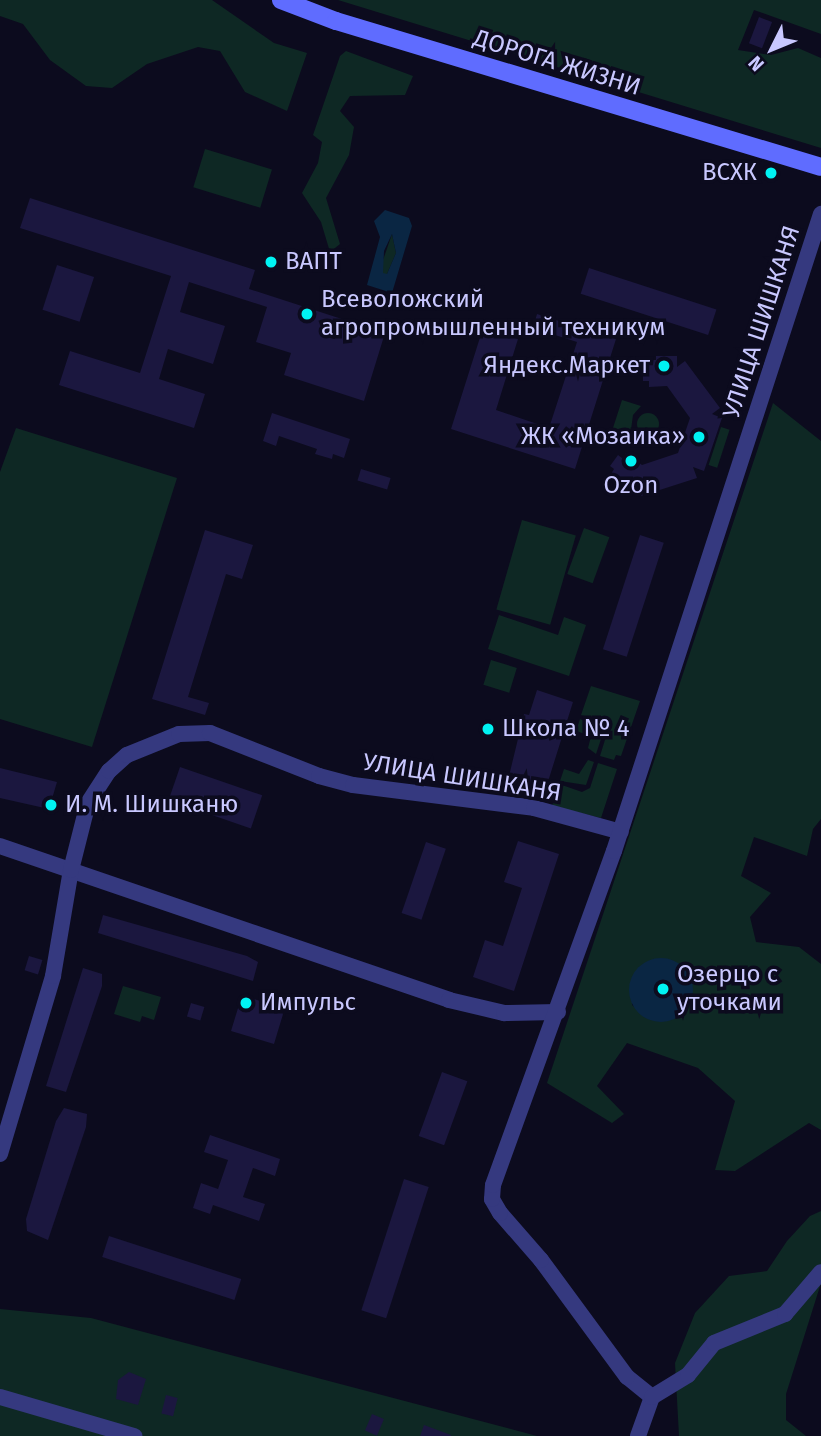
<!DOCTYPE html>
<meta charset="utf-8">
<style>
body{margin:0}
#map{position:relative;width:821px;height:1436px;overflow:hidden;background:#0c0b1e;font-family:"Fira Sans",sans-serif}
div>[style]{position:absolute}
.green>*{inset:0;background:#0e2824;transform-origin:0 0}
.round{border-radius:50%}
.water>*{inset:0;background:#0a2643}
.building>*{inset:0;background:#1b173f;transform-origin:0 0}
.minor>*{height:16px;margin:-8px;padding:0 8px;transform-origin:8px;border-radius:8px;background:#35397f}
.secondary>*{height:18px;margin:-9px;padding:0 9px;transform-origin:9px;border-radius:9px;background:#5f6cff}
.dots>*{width:19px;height:19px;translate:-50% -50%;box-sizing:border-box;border:4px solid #0c0b1e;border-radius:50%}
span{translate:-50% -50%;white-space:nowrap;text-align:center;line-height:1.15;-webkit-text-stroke:7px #0c0b1e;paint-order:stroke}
.street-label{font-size:24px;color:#c9c8ff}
.poi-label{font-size:24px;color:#c9c8ff}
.right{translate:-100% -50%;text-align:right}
.left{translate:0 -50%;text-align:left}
.north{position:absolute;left:737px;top:14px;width:70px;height:70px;-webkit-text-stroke:5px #0c0b1e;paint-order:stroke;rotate:227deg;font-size:19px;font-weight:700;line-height:28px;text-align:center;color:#c9c8ff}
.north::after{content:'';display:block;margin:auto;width:24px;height:32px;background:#c9c8ff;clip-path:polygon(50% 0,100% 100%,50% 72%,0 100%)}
</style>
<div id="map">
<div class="green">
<i style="clip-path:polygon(0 0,212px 0,274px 43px,307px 53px,287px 111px,245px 92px,220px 51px,198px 47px,147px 64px,112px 88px,86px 86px,50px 60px,23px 24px,0 16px)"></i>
<i style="clip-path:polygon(338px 0,821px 0,821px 34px,754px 10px,738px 50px,771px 55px,798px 48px,821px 58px,821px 148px)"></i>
<i style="clip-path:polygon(346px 51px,413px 76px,405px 95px,350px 96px,340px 111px,354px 127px,349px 155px,326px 198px,340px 244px,330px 252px,321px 222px,302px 193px,318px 163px,322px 142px,313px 135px,340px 56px)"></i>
<i style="left:205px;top:149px;width:70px;height:40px;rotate:17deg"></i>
<i style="clip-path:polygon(392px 234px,396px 253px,387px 274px,383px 274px,382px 263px)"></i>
<i style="clip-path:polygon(622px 400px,641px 406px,633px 415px,630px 437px,612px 431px)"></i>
<i style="clip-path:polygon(evenodd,773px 403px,821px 441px,821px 819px,813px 829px,807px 856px,754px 837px,741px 876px,771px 893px,750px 917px,756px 942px,799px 947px,821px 964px,821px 1130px,809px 1123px,735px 1171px,715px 1170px,735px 1101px,698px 1068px,627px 1043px,597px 1086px,624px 1114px,612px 1123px,547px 1083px,773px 403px,645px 963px,650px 1019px,632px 1005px,633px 977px,645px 963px)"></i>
<i class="round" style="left:637px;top:413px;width:22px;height:22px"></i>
<i style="left:721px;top:427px;width:9px;height:40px;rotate:18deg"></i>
<i style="clip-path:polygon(16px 428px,177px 478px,92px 747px,0 719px,0 472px)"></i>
<i style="left:522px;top:520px;width:56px;height:93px;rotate:16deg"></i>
<i style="left:584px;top:528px;width:27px;height:49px;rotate:20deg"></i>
<i style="clip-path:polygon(499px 615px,558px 635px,564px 617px,586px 625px,569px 676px,488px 649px)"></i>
<i style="left:491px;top:660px;width:27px;height:26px;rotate:17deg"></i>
<i style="clip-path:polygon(591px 686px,640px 701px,621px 756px,616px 755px,614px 760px,600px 756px,608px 730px,604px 723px,581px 715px)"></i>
<i style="clip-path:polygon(580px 719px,604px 730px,596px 754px,588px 748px,591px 736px,576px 731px)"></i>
<i style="clip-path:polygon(588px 760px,594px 762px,586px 785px,560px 781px,564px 769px,579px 774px)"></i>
<i style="clip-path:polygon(598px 763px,617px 769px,601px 818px,552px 806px,559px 784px,582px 792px,590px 788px)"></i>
<i style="clip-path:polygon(123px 986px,161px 997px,154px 1020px,142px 1016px,140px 1022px,114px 1014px)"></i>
<i style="clip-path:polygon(821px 1211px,821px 1283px,786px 1394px,786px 1420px,806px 1436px,679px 1436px,675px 1363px,695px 1313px,729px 1276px,767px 1271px,787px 1241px,810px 1216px)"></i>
<i style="clip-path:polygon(0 1309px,91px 1318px,537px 1436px,0 1436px)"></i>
</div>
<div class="water">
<i style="clip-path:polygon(evenodd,385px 210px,409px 218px,412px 226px,392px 293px,367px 285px,380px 237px,374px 221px,385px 210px,392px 234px,396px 253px,387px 274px,383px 273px,384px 251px,392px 234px)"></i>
<i class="round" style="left:629px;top:958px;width:64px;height:64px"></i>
</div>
<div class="building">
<i style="left:759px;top:17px;width:14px;height:28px;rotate:21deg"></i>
<i style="clip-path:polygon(30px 198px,255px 270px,249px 289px,385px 333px,364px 401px,284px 375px,291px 353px,256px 342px,267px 307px,189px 282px,180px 312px,225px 326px,213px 364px,168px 349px,159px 379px,205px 394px,194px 428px,59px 385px,70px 351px,140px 373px,171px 276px,20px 228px)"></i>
<i style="left:57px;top:265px;width:39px;height:47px;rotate:18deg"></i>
<i style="left:589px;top:268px;width:134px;height:27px;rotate:18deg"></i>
<i style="clip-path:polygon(537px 314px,616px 339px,575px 469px,451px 429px,483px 328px,518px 339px,496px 410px,549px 428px,577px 342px,533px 328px)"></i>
<i style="clip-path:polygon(656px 356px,677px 356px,677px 367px,685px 361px,720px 408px,712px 414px,722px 418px,704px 471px,693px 467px,697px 478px,641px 496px,638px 486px,632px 495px,614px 482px,617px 478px,611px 474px,614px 469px,610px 466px,618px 455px,622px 458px,626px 453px,642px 465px,678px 453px,690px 418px,667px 386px,649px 387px,649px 381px,643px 381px,643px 367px,649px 367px,649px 360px,656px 360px)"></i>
<i style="clip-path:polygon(272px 413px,350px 439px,344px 458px,333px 454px,332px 459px,315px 454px,317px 449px,279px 436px,276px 446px,263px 441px)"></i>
<i style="left:361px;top:469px;width:31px;height:12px;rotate:17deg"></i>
<i style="clip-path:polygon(205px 530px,253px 545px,242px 579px,226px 574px,188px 697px,209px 703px,205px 715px,152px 699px)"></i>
<i style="left:640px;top:535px;width:25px;height:120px;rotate:18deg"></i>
<i style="clip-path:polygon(537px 690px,573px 702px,546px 788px,509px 776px,524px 714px,529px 715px)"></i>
<i style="left:180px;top:767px;width:87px;height:35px;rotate:19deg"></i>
<i style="clip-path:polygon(0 768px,57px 782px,49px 809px,0 798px)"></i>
<i style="clip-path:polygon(518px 841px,559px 854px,514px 991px,473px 977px,485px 940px,503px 946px,522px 888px,504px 882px)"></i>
<i style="left:426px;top:842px;width:21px;height:75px;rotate:19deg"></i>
<i style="clip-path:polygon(103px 915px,247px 956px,258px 962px,253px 981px,98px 933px)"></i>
<i style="left:29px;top:956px;width:14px;height:15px;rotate:17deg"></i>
<i style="clip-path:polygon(83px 968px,102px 974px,102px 986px,66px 1092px,46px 1086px)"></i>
<i style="clip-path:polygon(242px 995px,275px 1006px,278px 999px,287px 1001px,274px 1044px,231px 1031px)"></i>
<i style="left:191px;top:1003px;width:14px;height:14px;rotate:17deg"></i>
<i style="left:442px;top:1072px;width:27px;height:68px;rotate:20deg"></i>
<i style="clip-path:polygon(64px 1108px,87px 1114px,86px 1127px,48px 1240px,27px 1231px,26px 1219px,56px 1121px)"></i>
<i style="clip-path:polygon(210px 1135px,280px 1159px,275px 1176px,253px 1168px,243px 1197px,265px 1204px,259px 1221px,213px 1205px,210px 1214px,193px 1208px,201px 1183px,218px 1189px,228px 1160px,204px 1152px)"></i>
<i style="left:404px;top:1179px;width:26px;height:138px;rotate:18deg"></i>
<i style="left:109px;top:1236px;width:139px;height:22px;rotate:18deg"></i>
<i style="clip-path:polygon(129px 1372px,146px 1379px,138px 1405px,116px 1399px,118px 1380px)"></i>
<i style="left:166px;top:1395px;width:12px;height:19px;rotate:14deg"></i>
<i style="left:372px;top:1414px;width:13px;height:18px;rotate:23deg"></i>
<i style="clip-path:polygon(424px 1425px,451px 1435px,451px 1436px,420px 1436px)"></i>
</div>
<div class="minor">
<i style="left:0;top:846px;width:475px;rotate:18.9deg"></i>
<i style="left:449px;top:1000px;width:57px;rotate:13.3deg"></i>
<i style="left:504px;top:1013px;width:54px;rotate:-1.1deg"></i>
<i style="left:0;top:1154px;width:186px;rotate:-73.4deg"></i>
<i style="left:53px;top:976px;width:108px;rotate:-80.4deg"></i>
<i style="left:71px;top:870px;width:69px;rotate:-75.8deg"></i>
<i style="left:88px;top:803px;width:38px;rotate:-57deg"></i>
<i style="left:109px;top:771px;width:24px;rotate:-42deg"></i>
<i style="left:127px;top:755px;width:56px;rotate:-22deg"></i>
<i style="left:179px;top:734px;width:31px;rotate:-2deg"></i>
<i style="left:210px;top:733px;width:117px;rotate:21.5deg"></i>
<i style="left:319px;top:776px;width:35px;rotate:15deg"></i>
<i style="left:353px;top:785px;width:182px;rotate:7.2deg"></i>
<i style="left:534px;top:808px;width:90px;rotate:15.4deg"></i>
<i style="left:0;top:1397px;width:140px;rotate:16.2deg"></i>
<i style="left:652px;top:1397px;width:32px;rotate:-141deg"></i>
<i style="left:627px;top:1377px;width:145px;rotate:-126.3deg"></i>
<i style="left:541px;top:1260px;width:62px;rotate:-131.1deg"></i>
<i style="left:500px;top:1213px;width:16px;rotate:-120deg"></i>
<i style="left:492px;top:1199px;width:14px;rotate:-86deg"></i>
<i style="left:493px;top:1185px;width:355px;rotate:-70.1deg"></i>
<i style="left:614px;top:851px;width:670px;rotate:-72deg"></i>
<i style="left:638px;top:1436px;width:41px;rotate:-70.3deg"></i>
<i style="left:652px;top:1397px;width:42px;rotate:-31.4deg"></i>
<i style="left:688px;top:1375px;width:41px;rotate:-50.9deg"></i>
<i style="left:714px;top:1343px;width:77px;rotate:-22.2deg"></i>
<i style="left:785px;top:1314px;width:55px;rotate:-49.4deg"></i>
</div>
<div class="secondary">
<i style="left:281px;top:0;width:59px;rotate:20.9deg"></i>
<i style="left:336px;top:21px;width:506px;rotate:16.75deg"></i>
</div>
<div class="dots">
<i style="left:771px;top:173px;background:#00f3f3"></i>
<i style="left:271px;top:262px;background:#00f3f3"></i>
<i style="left:307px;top:314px;background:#00f3f3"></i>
<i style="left:664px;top:366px;background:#00f3f3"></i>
<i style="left:699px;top:437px;background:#00f3f3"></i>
<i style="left:631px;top:461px;background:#00f3f3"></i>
<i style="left:488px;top:729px;background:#00f3f3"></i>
<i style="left:51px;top:805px;background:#00f3f3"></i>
<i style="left:663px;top:989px;background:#00f3f3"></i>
<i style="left:246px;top:1003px;background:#00f3f3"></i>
</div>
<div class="street-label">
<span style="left:557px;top:63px;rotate:17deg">ДОРОГА ЖИЗНИ</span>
<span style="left:762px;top:322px;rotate:-72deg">УЛИЦА ШИШКАНЯ</span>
<span style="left:462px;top:778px;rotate:9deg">УЛИЦА ШИШКАНЯ</span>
</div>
<div class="poi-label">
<span class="right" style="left:757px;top:173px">ВСХК</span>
<span class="left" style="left:285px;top:262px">ВАПТ</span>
<span class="left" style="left:321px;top:314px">Всеволожский<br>агропромышленный техникум</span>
<span class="right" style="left:650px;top:366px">Яндекс.Маркет</span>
<span class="right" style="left:685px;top:437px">ЖК «Мозаика»</span>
<span style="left:631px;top:486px">Ozon</span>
<span class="left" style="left:502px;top:729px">Школа № 4</span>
<span class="left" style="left:65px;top:805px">И. М. Шишканю</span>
<span class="left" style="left:677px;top:989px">Озерцо с<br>уточками</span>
<span class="left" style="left:260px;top:1003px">Импульс</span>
</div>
<div class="north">N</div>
</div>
